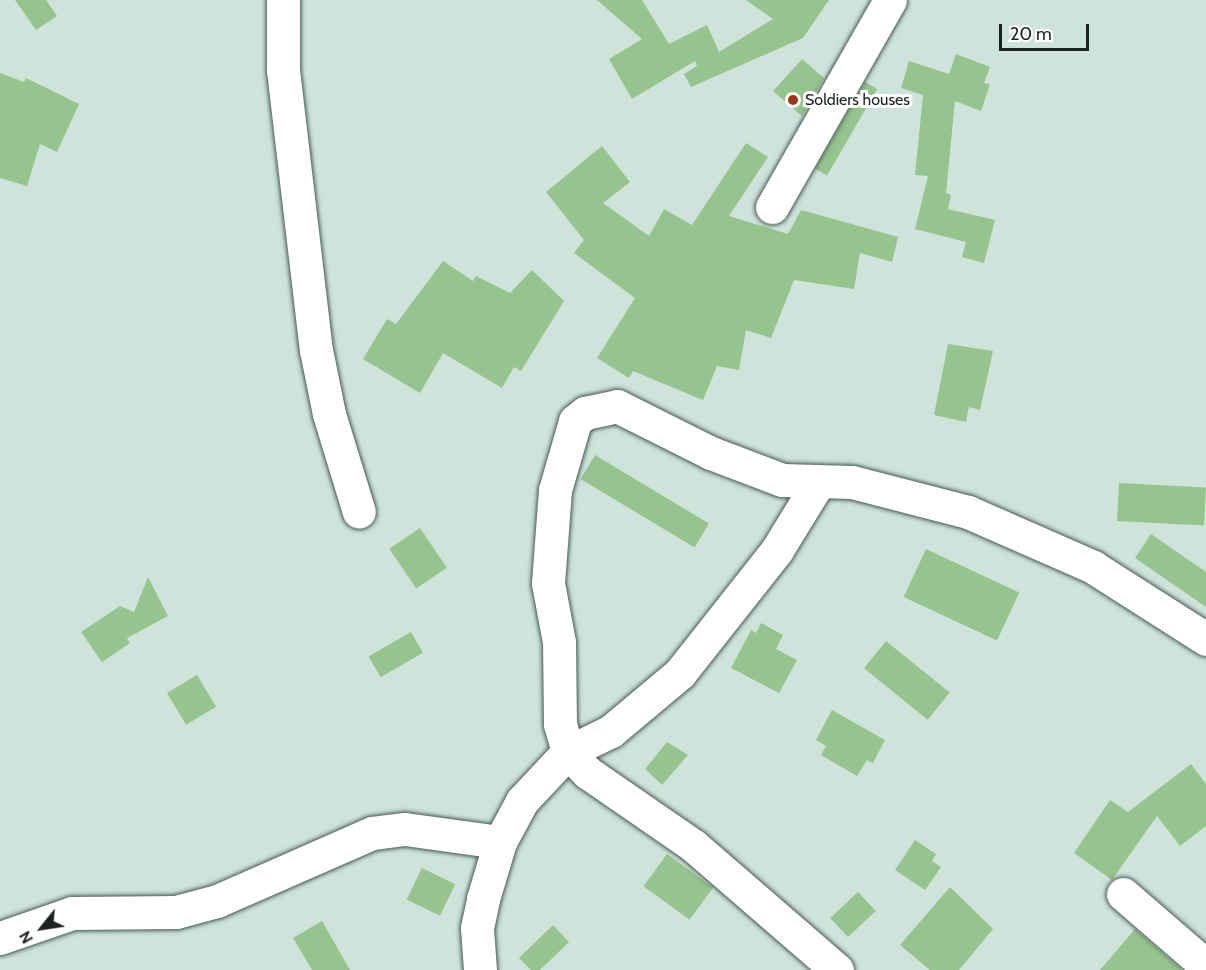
<!DOCTYPE html>
<style>
body{margin:0}
#map{position:relative;width:1206px;height:970px;overflow:hidden;background:#cee4db;font-family:Cabin,sans-serif}
div>[style]{position:absolute}
.building>*{inset:0;background:#95c48e;transform-origin:0 0}
.roads{filter:drop-shadow(0 0 2px #475a52) drop-shadow(0 0 2px #475a52)}
.minor>*{height:33px;margin:-16.5px;padding:0 16.5px;transform-origin:16.5px;border-radius:16.5px;background:#fff}
.dots>*{width:16px;height:16px;translate:-50% -50%;box-sizing:border-box;border:3px solid #fff;border-radius:50%}
span{translate:-50% -50%;white-space:nowrap;text-align:center;line-height:1.15;-webkit-text-stroke:6px #fff;paint-order:stroke}
.poi-label{font-size:16px;color:#1b2320}
.left{translate:0 -50%;text-align:left}
.north{position:absolute;left:12px;top:898px;width:60px;height:60px;-webkit-text-stroke:4px #fff;paint-order:stroke;rotate:240deg;font-size:16px;font-weight:700;line-height:24px;text-align:center;color:#1b2320}
.north::after{content:'';display:block;margin:auto;width:21px;height:27px;background:#1b2320;clip-path:polygon(50% 0,100% 100%,50% 72%,0 100%)}
.scale{position:absolute;left:999px;top:24px;width:90px;height:27px;box-sizing:border-box;border:3px solid #1b2320;border-top:0;padding-left:8px;font-size:18px;line-height:21px;white-space:nowrap;color:#1b2320;-webkit-text-stroke:4px #fff;paint-order:stroke}
</style>
<div id="map">
<div class="building">
<i style="clip-path:polygon(15px 0,46px 0,57px 16px,36px 30px)"></i>
<i style="clip-path:polygon(597px 0,642px 0,669px 44px,707px 25px,719px 52px,773px 19px,746px 0,829px 0,803px 38px,691px 87px,684px 74px,697px 66px,695px 61px,632px 99px,609px 59px,642px 39px)"></i>
<i style="clip-path:polygon(956px 54px,990px 67px,984px 83px,990px 84px,981px 111px,955px 101px,946px 193px,951px 195px,948px 209px,995px 220px,984px 263px,962px 257px,966px 242px,915px 229px,928px 176px,915px 175px,923px 95px,901px 88px,909px 61px,949px 74px)"></i>
<i style="clip-path:polygon(802px 59px,824px 78px,802px 116px,773px 91px)"></i>
<i style="clip-path:polygon(0 73px,24px 82px,26px 78px,79px 104px,57px 152px,40px 144px,27px 186px,0 178px)"></i>
<i style="left:865px;top:82px;width:14px;height:100px;rotate:30deg"></i>
<i style="clip-path:polygon(746px 143px,768px 157px,729px 216px,788px 234px,801px 210px,898px 237px,892px 262px,860px 253px,854px 289px,794px 280px,771px 338px,746px 330px,739px 370px,717px 366px,703px 400px,633px 371px,629px 378px,597px 358px,635px 298px,574px 253px,584px 240px,546px 192px,602px 146px,630px 182px,603px 203px,649px 236px,664px 209px,692px 225px)"></i>
<i style="clip-path:polygon(443px 261px,473px 281px,476px 276px,510px 293px,532px 270px,564px 301px,521px 371px,514px 367px,502px 388px,443px 353px,420px 393px,363px 359px,387px 319px,396px 324px)"></i>
<i style="clip-path:polygon(948px 344px,993px 351px,980px 410px,969px 407px,966px 422px,934px 415px)"></i>
<i style="left:595px;top:455px;width:133px;height:28px;rotate:31deg"></i>
<i style="left:1119px;top:483px;width:87px;height:38px;rotate:3deg"></i>
<i style="left:420px;top:528px;width:48px;height:37px;rotate:56deg"></i>
<i style="clip-path:polygon(1151px 534px,1206px 572px,1206px 607px,1135px 558px)"></i>
<i style="left:926px;top:549px;width:103px;height:53px;rotate:25deg"></i>
<i style="clip-path:polygon(148px 577px,168px 616px,127px 638px,130px 643px,102px 662px,81px 632px,120px 606px,134px 612px)"></i>
<i style="clip-path:polygon(761px 623px,783px 635px,776px 649px,797px 660px,779px 693px,731px 668px,751px 630px,756px 633px)"></i>
<i style="left:411px;top:632px;width:24px;height:49px;rotate:60deg"></i>
<i style="left:886px;top:641px;width:82px;height:35px;rotate:39deg"></i>
<i style="left:197px;top:675px;width:37px;height:35px;rotate:59deg"></i>
<i style="clip-path:polygon(832px 710px,885px 740px,873px 763px,867px 760px,857px 776px,821px 755px,826px 746px,816px 740px)"></i>
<i style="clip-path:polygon(667px 742px,688px 755px,662px 785px,645px 769px)"></i>
<i style="clip-path:polygon(1191px 764px,1206px 784px,1206px 826px,1180px 846px,1157px 816px,1112px 880px,1074px 853px,1110px 800px,1128px 812px)"></i>
<i style="clip-path:polygon(915px 840px,936px 854px,932px 861px,941px 867px,925px 890px,895px 870px)"></i>
<i style="left:667px;top:854px;width:57px;height:40px;rotate:36deg"></i>
<i style="left:422px;top:868px;width:37px;height:35px;rotate:26deg"></i>
<i style="clip-path:polygon(950px 887px,993px 929px,959px 970px,930px 970px,900px 945px)"></i>
<i style="left:858px;top:892px;width:26px;height:38px;rotate:47deg"></i>
<i style="clip-path:polygon(322px 921px,350px 970px,312px 970px,293px 938px)"></i>
<i style="clip-path:polygon(553px 925px,569px 942px,540px 970px,531px 970px,519px 958px)"></i>
<i style="clip-path:polygon(1135px 929px,1182px 970px,1100px 970px)"></i>
</div>
<div class="roads">
<div class="minor">
<i style="left:283px;top:0;width:70px;rotate:90deg"></i>
<i style="left:283px;top:70px;width:282px;rotate:83.3deg"></i>
<i style="left:316px;top:350px;width:65px;rotate:78.5deg"></i>
<i style="left:329px;top:414px;width:102px;rotate:73deg"></i>
<i style="left:772px;top:207px;width:238px;rotate:-60.3deg"></i>
<i style="left:1123px;top:894px;width:110px;rotate:40.9deg"></i>
<i style="left:0;top:938px;width:76px;rotate:-19.1deg"></i>
<i style="left:72px;top:913px;width:104px;rotate:-0.6deg"></i>
<i style="left:176px;top:912px;width:42px;rotate:-15deg"></i>
<i style="left:217px;top:901px;width:169px;rotate:-23.7deg"></i>
<i style="left:372px;top:833px;width:33px;rotate:-7deg"></i>
<i style="left:405px;top:829px;width:96px;rotate:7.8deg"></i>
<i style="left:480px;top:970px;width:42px;rotate:-94.1deg"></i>
<i style="left:477px;top:928px;width:30px;rotate:-78deg"></i>
<i style="left:483px;top:899px;width:59px;rotate:-73.4deg"></i>
<i style="left:500px;top:842px;width:47px;rotate:-61.8deg"></i>
<i style="left:522px;top:801px;width:67px;rotate:-46.8deg"></i>
<i style="left:568px;top:752px;width:48px;rotate:-26deg"></i>
<i style="left:611px;top:731px;width:90px;rotate:-40deg"></i>
<i style="left:680px;top:673px;width:157px;rotate:-51.7deg"></i>
<i style="left:777px;top:550px;width:79px;rotate:-58.5deg"></i>
<i style="left:837px;top:970px;width:189px;rotate:-139.1deg"></i>
<i style="left:694px;top:846px;width:129px;rotate:-145.4deg"></i>
<i style="left:588px;top:773px;width:29px;rotate:-134deg"></i>
<i style="left:568px;top:752px;width:29px;rotate:-106deg"></i>
<i style="left:560px;top:724px;width:82px;rotate:-90.7deg"></i>
<i style="left:559px;top:642px;width:60px;rotate:-100.6deg"></i>
<i style="left:548px;top:583px;width:93px;rotate:-85.7deg"></i>
<i style="left:555px;top:490px;width:72px;rotate:-73.8deg"></i>
<i style="left:575px;top:421px;width:13px;rotate:-39deg"></i>
<i style="left:585px;top:413px;width:33px;rotate:-12deg"></i>
<i style="left:617px;top:406px;width:105px;rotate:26.6deg"></i>
<i style="left:711px;top:453px;width:76px;rotate:20.8deg"></i>
<i style="left:782px;top:480px;width:70px;rotate:1.6deg"></i>
<i style="left:852px;top:482px;width:120px;rotate:14.5deg"></i>
<i style="left:968px;top:512px;width:137px;rotate:23.7deg"></i>
<i style="left:1093px;top:567px;width:134px;rotate:32.5deg"></i>
</div>
</div>
<div class="dots">
<i style="left:793px;top:100px;background:#9d351b"></i>
</div>
<div class="poi-label">
<span class="left" style="left:805px;top:100px">Soldiers houses</span>
</div>
<div class="north">N</div>
<div class="scale">20 m</div>
</div>
